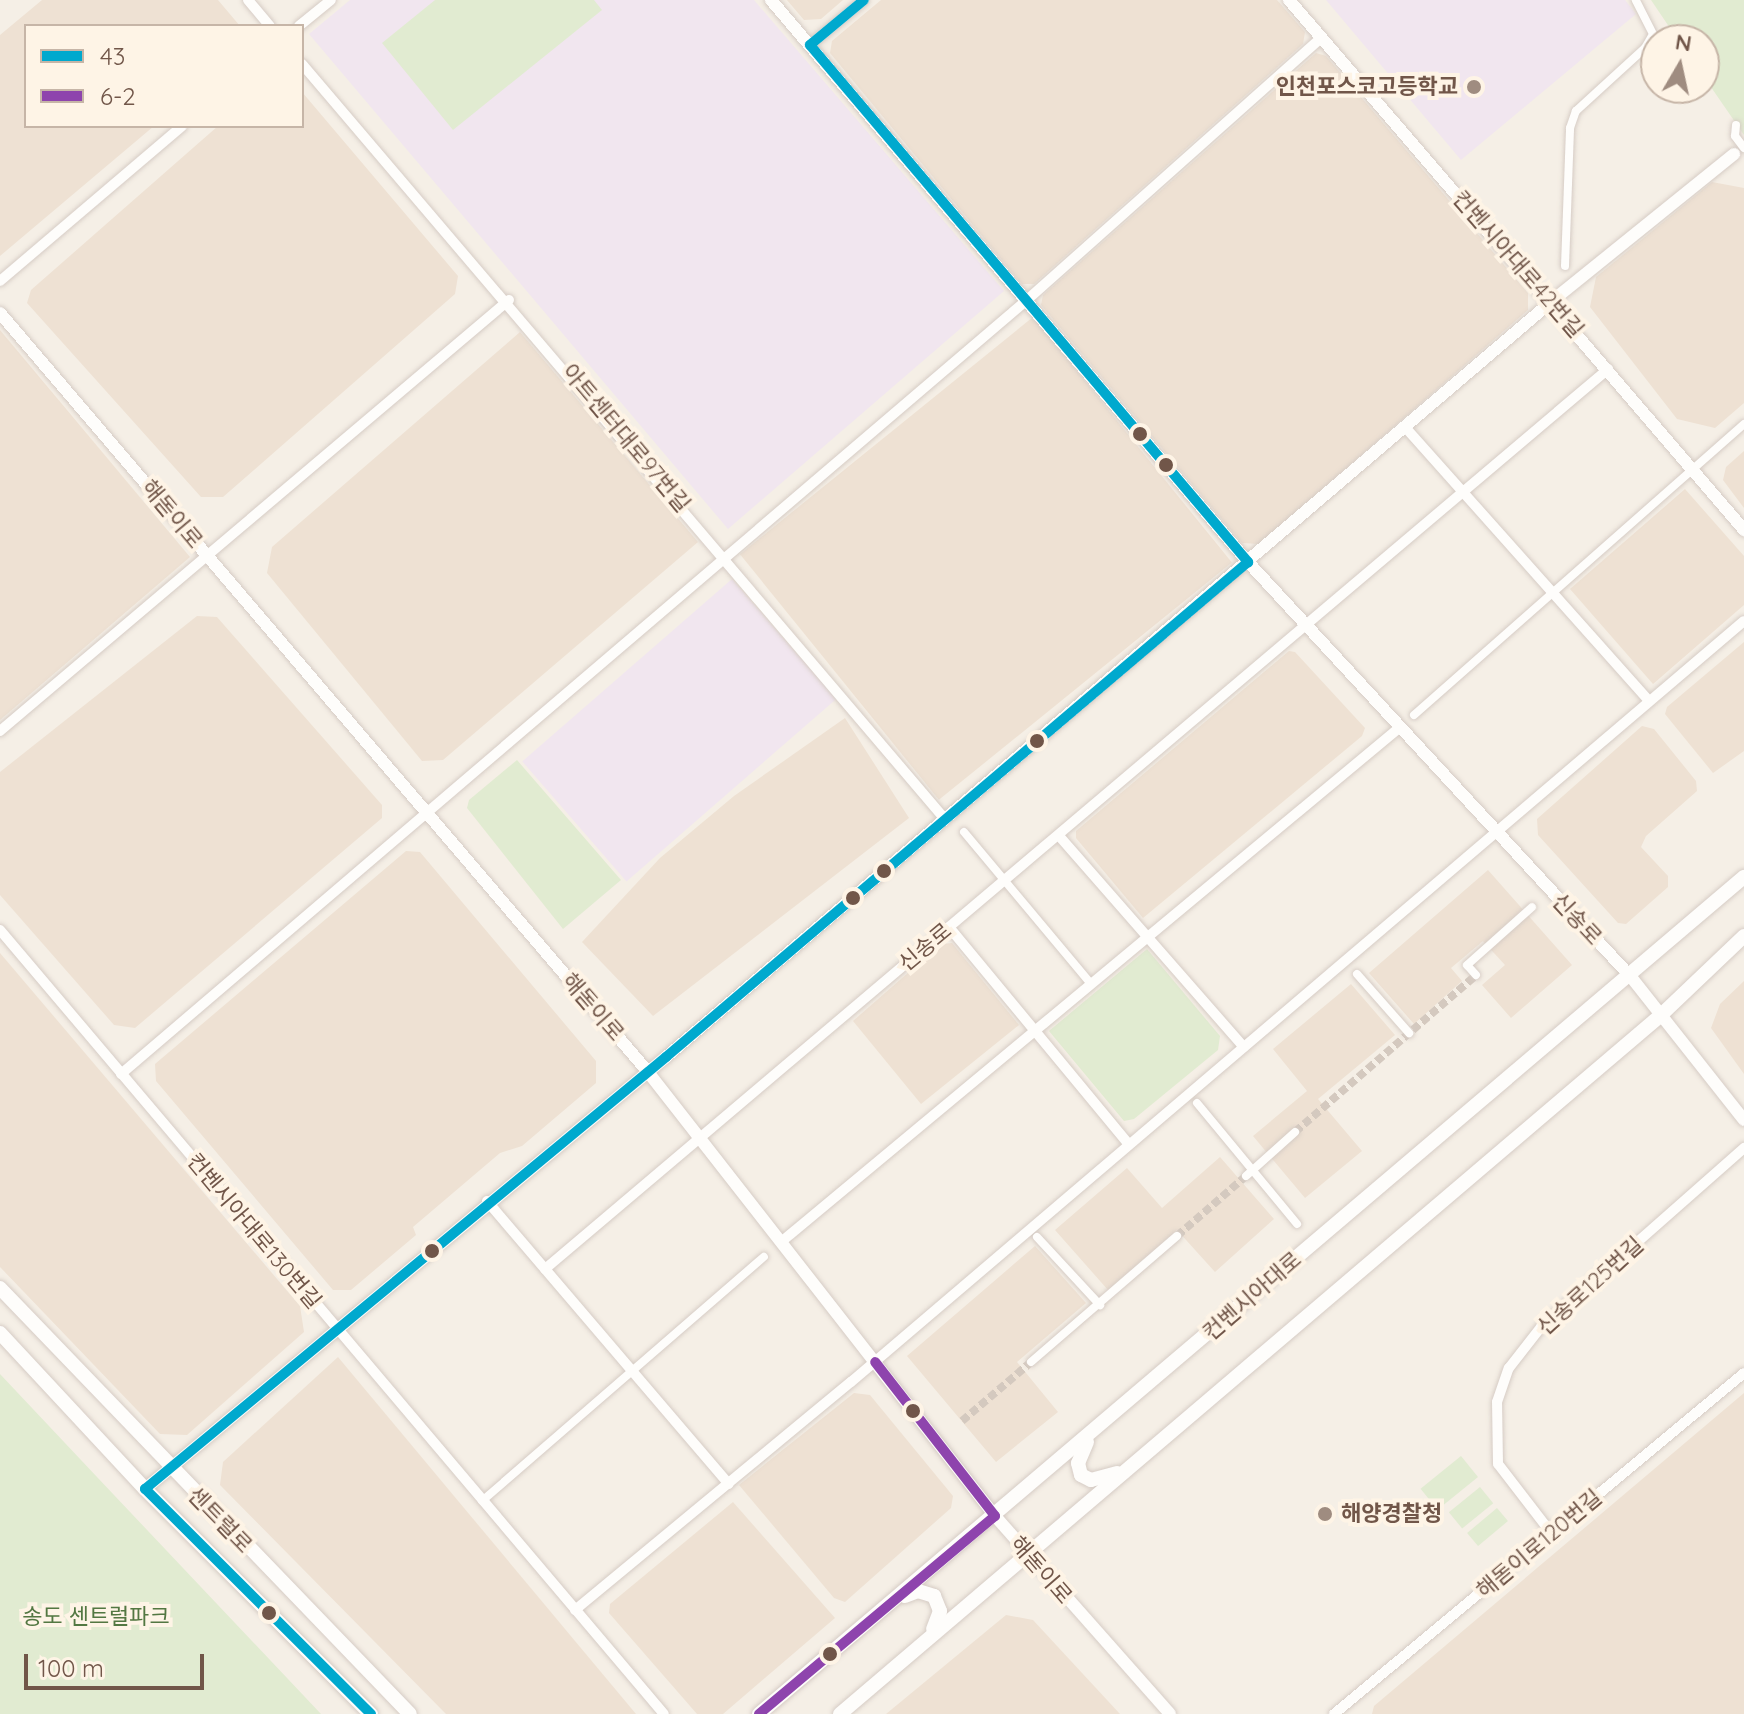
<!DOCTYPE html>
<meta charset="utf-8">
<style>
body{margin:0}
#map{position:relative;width:1744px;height:1714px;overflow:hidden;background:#f5efe6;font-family:Quicksand,"Noto Sans KR",sans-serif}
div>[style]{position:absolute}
.residential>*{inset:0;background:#eee1d3;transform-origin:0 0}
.education>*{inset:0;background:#f1e6ef;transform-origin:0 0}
.green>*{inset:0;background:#e1ebd1;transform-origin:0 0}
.pedestrian-tunnel>*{height:8px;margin-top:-4px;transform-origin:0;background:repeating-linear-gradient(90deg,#d4c9bf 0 8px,transparent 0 12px)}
.roads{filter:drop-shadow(0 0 2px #d6ccc5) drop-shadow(0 0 2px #d6ccc5)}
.pedestrian>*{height:8px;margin:-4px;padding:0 4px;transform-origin:4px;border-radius:4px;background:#fefdfb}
.minor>*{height:10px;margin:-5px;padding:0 5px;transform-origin:5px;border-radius:5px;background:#fefdfb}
.tertiary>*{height:12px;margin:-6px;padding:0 6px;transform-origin:6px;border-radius:6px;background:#fefdfb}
.secondary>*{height:14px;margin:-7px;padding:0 7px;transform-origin:7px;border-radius:7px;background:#fefdfb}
.bus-1>*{height:10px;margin:-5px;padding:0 5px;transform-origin:5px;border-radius:5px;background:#00a9ce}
.bus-2>*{height:10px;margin:-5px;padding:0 5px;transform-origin:5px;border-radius:5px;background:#8e44ad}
.dots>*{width:22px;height:22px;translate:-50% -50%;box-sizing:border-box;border:4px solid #fef4e6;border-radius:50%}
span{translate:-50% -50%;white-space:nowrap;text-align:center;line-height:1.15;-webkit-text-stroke:8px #fef4e6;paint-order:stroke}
.poi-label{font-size:22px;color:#715649;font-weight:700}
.right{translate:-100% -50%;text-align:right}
.left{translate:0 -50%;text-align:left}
.street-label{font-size:22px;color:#715649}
.park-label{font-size:22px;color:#537742}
.legend{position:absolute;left:24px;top:24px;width:280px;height:104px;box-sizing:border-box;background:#fef4e6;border:2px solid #c6b5a7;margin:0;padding:10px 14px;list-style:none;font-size:24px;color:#715649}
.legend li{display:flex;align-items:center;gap:16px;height:40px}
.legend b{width:40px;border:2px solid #c6b5a7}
.north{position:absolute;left:1640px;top:24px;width:80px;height:80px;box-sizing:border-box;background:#fef4e6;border:2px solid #c6b5a7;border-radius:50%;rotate:9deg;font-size:22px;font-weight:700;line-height:32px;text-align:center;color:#715649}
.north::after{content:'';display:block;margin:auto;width:28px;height:36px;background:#9f8c80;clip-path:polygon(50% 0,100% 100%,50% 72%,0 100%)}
.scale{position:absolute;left:24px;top:1654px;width:180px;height:36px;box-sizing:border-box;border:4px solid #715649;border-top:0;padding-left:10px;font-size:24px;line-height:28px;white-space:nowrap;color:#715649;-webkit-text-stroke:6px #fef4e6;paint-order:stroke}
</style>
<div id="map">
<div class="residential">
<i style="clip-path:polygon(42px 0,218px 0,240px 26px,26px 26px,26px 126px,154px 126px,0 256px,0 35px)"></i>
<i style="clip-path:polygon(787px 0,843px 0,821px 19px,804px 20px)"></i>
<i style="clip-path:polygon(881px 0,1277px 0,1305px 32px,1303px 44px,1034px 284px,1022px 284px,830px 53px,832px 41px)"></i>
<i style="clip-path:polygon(1316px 53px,1326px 56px,1528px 293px,1528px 310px,1259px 544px,1242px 543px,1041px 305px,1043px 295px)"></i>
<i style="clip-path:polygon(302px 92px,458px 276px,455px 294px,223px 497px,201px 497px,27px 303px,31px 290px,218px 126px,302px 126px)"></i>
<i style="clip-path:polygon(1712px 182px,1744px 188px,1744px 403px,1715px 428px,1677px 419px,1590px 307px,1596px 277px)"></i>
<i style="left:1033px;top:317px;width:316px;height:377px;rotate:51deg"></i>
<i style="clip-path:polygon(0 330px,190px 557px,0 720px)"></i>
<i style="clip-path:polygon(520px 332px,698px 542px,443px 760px,422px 761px,267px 573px,272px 547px)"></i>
<i style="clip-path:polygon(1744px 451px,1744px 508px,1723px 480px,1726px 467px)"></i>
<i style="clip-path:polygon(1685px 489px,1744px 556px,1744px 605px,1653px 684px,1570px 589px)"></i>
<i style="clip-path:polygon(197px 616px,217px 617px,382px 805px,382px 818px,135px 1028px,114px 1025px,0 895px,0 772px)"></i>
<i style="clip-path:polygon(1744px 642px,1744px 751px,1713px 773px,1665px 714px,1667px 707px)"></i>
<i style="clip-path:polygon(1289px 651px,1295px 652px,1365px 728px,1362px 736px,1143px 918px,1076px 838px,1076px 831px)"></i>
<i style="clip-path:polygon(845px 718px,909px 818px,653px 1016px,582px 942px,660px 858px,734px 796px)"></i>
<i style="clip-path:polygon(1642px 726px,1654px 729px,1696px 781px,1697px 791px,1646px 836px,1641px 847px,1668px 876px,1668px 887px,1626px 924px,1618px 923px,1538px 835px,1537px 819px)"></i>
<i style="clip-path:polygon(406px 851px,420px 852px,596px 1061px,596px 1083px,522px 1146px,500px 1153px,413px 1227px,416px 1235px,351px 1290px,333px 1290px,156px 1081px,155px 1064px)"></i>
<i style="clip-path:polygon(1488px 870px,1572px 965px,1511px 1018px,1482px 985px,1505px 965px,1483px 941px,1451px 968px,1462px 981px,1414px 1024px,1369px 973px)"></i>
<i style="clip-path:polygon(952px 943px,1019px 1025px,921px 1104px,853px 1021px,941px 944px)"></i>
<i style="clip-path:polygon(0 953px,300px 1306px,304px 1332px,187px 1435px,160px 1434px,0 1267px)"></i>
<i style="clip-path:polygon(1744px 981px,1744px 1074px,1711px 1028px,1720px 1004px)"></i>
<i style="clip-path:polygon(1351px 984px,1395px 1035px,1318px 1099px,1362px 1151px,1305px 1198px,1253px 1136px,1307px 1091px,1273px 1049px)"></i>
<i style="clip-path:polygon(1220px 1157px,1274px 1219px,1215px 1272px,1177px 1230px,1108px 1290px,1055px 1230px,1127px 1168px,1162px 1208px)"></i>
<i style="clip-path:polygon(1035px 1246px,1086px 1303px,1017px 1362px,1058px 1412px,996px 1462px,907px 1356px)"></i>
<i style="clip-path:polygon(338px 1357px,636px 1714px,446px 1714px,220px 1485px,223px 1462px)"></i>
<i style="clip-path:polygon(854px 1393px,870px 1395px,953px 1496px,951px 1508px,845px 1602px,834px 1598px,739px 1485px)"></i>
<i style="clip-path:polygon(1744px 1393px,1744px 1714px,1372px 1714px,1374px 1706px)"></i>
<i style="clip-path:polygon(733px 1502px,835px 1618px,723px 1714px,697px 1714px,609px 1613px,610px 1604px)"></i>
<i style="clip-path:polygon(1006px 1615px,1033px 1620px,1120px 1714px,886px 1714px)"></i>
</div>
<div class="education">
<i style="clip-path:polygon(350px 0,754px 0,1004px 291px,728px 529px,309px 34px)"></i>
<i style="clip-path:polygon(1326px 0,1625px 0,1636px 14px,1461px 160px)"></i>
<i style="left:732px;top:579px;width:159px;height:278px;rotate:49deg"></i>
</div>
<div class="green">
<i style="clip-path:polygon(435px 0,594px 0,602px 10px,453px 130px,382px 43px)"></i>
<i style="clip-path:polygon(1651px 0,1744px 0,1744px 135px,1704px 77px,1704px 40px,1678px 40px)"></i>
<i style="clip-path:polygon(517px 760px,621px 880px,563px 929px,467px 808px,469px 800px)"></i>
<i style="clip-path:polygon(1147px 949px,1220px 1036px,1218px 1050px,1134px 1119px,1124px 1121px,1049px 1031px)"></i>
<i style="clip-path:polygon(0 1374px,97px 1477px,321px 1714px,0 1714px)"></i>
<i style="left:1461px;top:1456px;width:27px;height:52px;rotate:51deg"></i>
<i style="left:1480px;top:1487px;width:21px;height:40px;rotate:51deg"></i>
<i style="left:1497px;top:1508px;width:17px;height:39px;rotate:50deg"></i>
</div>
<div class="pedestrian-tunnel">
<i style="left:1295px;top:1132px;width:240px;rotate:-40.9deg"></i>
<i style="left:1177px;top:1236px;width:91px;rotate:-41deg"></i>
<i style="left:962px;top:1421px;width:91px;rotate:-40.5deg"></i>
</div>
<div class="roads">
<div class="pedestrian">
<i style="left:1736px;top:125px;width:11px;rotate:95deg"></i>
<i style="left:1735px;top:136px;width:15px;rotate:53deg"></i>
<i style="left:1565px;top:266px;width:138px;rotate:-87.9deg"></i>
<i style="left:1570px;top:128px;width:18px;rotate:-71deg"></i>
<i style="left:1576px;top:111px;width:93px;rotate:-42.4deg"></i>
<i style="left:1645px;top:48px;width:16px;rotate:-60deg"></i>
<i style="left:1653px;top:34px;width:38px;rotate:-117deg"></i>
<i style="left:1414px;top:715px;width:440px;rotate:-41.4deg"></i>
<i style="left:964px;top:832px;width:198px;rotate:50.1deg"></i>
<i style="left:1357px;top:974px;width:79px;rotate:48.6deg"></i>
<i style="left:1476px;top:975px;width:13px;rotate:-132deg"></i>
<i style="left:1467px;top:965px;width:87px;rotate:-41.7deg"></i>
<i style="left:1197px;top:1103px;width:157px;rotate:50.4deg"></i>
<i style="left:1246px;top:1176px;width:66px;rotate:-41.9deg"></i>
<i style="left:1037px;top:1237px;width:93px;rotate:47.2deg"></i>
<i style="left:1031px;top:1362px;width:193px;rotate:-40.8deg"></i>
<i style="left:482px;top:1501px;width:373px;rotate:-40.9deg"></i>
</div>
<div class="minor">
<i style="left:248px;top:0;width:34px;rotate:50deg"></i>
<i style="left:299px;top:26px;width:41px;rotate:-39.1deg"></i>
<i style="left:810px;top:45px;width:70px;rotate:-39.8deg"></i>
<i style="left:302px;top:64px;width:989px;rotate:49.59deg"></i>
<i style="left:0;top:281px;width:239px;rotate:-40.4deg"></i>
<i style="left:1405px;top:427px;width:367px;rotate:48.3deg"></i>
<i style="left:0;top:731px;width:667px;rotate:-40.26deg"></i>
<i style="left:1060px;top:837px;width:279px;rotate:48.8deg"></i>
<i style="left:949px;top:927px;width:281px;rotate:50.4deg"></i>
<i style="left:0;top:930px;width:1027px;rotate:49.74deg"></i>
<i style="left:121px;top:1074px;width:1192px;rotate:-40.51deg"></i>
<i style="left:1027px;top:300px;width:394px;rotate:-41.7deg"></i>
<i style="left:487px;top:1201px;width:372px;rotate:49.5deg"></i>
<i style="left:781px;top:1242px;width:804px;rotate:-39.75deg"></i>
<i style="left:545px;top:1269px;width:1393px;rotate:-40.25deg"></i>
<i style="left:1552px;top:1534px;width:88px;rotate:-127.6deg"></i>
<i style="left:1498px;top:1464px;width:62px;rotate:-90.9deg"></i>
<i style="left:1497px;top:1402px;width:36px;rotate:-71deg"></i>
<i style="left:1509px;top:1368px;width:52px;rotate:-52deg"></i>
<i style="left:1541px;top:1327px;width:271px;rotate:-41.4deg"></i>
<i style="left:575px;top:1610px;width:358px;rotate:-39.6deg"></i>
<i style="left:851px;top:1382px;width:1173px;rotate:-40.44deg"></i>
<i style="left:1334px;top:1714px;width:533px;rotate:-39.75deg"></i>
</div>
<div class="tertiary">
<i style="left:771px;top:0;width:737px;rotate:49.68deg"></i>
<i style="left:1248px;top:562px;width:565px;rotate:47.3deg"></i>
<i style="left:1631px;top:977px;width:182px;rotate:51.7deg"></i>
<i style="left:1289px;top:0;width:699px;rotate:49.35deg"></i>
<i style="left:0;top:313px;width:998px;rotate:49.51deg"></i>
<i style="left:648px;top:1072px;width:564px;rotate:51.99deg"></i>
<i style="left:995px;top:1516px;width:264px;rotate:48.5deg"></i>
<i style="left:145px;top:1489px;width:677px;rotate:-39.66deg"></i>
<i style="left:666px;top:1057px;width:1165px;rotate:-40.47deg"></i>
<i style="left:1552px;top:301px;width:234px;rotate:-38.9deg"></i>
</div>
<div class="secondary">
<i style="left:0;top:1288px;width:591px;rotate:46.1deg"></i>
<i style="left:0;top:1333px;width:213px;rotate:47.1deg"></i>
<i style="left:145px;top:1489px;width:319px;rotate:44.9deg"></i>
<i style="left:1087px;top:1442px;width:23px;rotate:113deg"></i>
<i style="left:1078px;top:1463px;width:12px;rotate:76deg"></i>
<i style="left:1081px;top:1475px;width:11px;rotate:27deg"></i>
<i style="left:1091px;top:1480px;width:27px;rotate:-15deg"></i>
<i style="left:905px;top:1596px;width:14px;rotate:-21deg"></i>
<i style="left:918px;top:1591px;width:17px;rotate:17deg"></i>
<i style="left:934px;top:1596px;width:16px;rotate:68deg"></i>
<i style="left:940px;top:1611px;width:19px;rotate:111deg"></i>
<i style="left:759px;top:1714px;width:1293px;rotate:-40.36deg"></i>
<i style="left:840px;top:1714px;width:1077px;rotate:-40.41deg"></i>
<i style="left:1660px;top:1016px;width:116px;rotate:-43.6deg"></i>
</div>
</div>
<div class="bus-1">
<i style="left:810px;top:45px;width:678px;rotate:49.73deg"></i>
<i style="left:810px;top:45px;width:70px;rotate:-39.8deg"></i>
<i style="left:371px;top:1714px;width:319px;rotate:-135.1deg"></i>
<i style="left:145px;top:1489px;width:677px;rotate:-39.66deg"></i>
<i style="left:666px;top:1057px;width:764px;rotate:-40.38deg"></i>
</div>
<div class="bus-2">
<i style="left:759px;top:1714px;width:308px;rotate:-40deg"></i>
<i style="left:995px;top:1516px;width:195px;rotate:-127.9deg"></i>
</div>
<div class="dots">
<i style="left:1474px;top:87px;background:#9f8c80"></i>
<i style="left:1140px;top:434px;background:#715649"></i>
<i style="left:1166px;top:465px;background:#715649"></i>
<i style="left:1037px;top:741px;background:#715649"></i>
<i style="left:884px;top:871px;background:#715649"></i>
<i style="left:853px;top:898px;background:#715649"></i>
<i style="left:432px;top:1251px;background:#715649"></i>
<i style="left:913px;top:1411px;background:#715649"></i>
<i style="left:1325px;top:1514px;background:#9f8c80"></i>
<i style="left:269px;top:1613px;background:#715649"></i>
<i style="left:830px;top:1654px;background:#715649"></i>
</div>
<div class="poi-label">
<span class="right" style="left:1458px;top:87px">인천포스코고등학교</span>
<span class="left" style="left:1341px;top:1514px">해양경찰청</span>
</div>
<div class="street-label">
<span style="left:1518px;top:264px;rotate:49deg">컨벤시아대로42번길</span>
<span style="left:626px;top:438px;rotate:50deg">아트센터대로97번길</span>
<span style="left:172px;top:514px;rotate:50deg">해돋이로</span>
<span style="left:1577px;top:919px;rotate:47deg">신송로</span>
<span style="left:925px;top:947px;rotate:-40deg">신송로</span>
<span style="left:593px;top:1007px;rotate:49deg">해돋이로</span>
<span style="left:254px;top:1231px;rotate:50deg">컨벤시아대로130번길</span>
<span style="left:1590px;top:1286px;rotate:-42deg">신송로125번길</span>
<span style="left:1252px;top:1296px;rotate:-41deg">컨벤시아대로</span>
<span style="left:220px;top:1520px;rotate:46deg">센트럴로</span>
<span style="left:1539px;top:1544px;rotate:-40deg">해돋이로120번길</span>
<span style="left:1041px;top:1570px;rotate:49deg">해돋이로</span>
</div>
<div class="park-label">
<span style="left:96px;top:1617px">송도 센트럴파크</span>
</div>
<ul class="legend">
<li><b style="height:10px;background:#00a9ce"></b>43</li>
<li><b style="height:10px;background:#8e44ad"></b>6-2</li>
</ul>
<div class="north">N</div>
<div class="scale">100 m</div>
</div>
